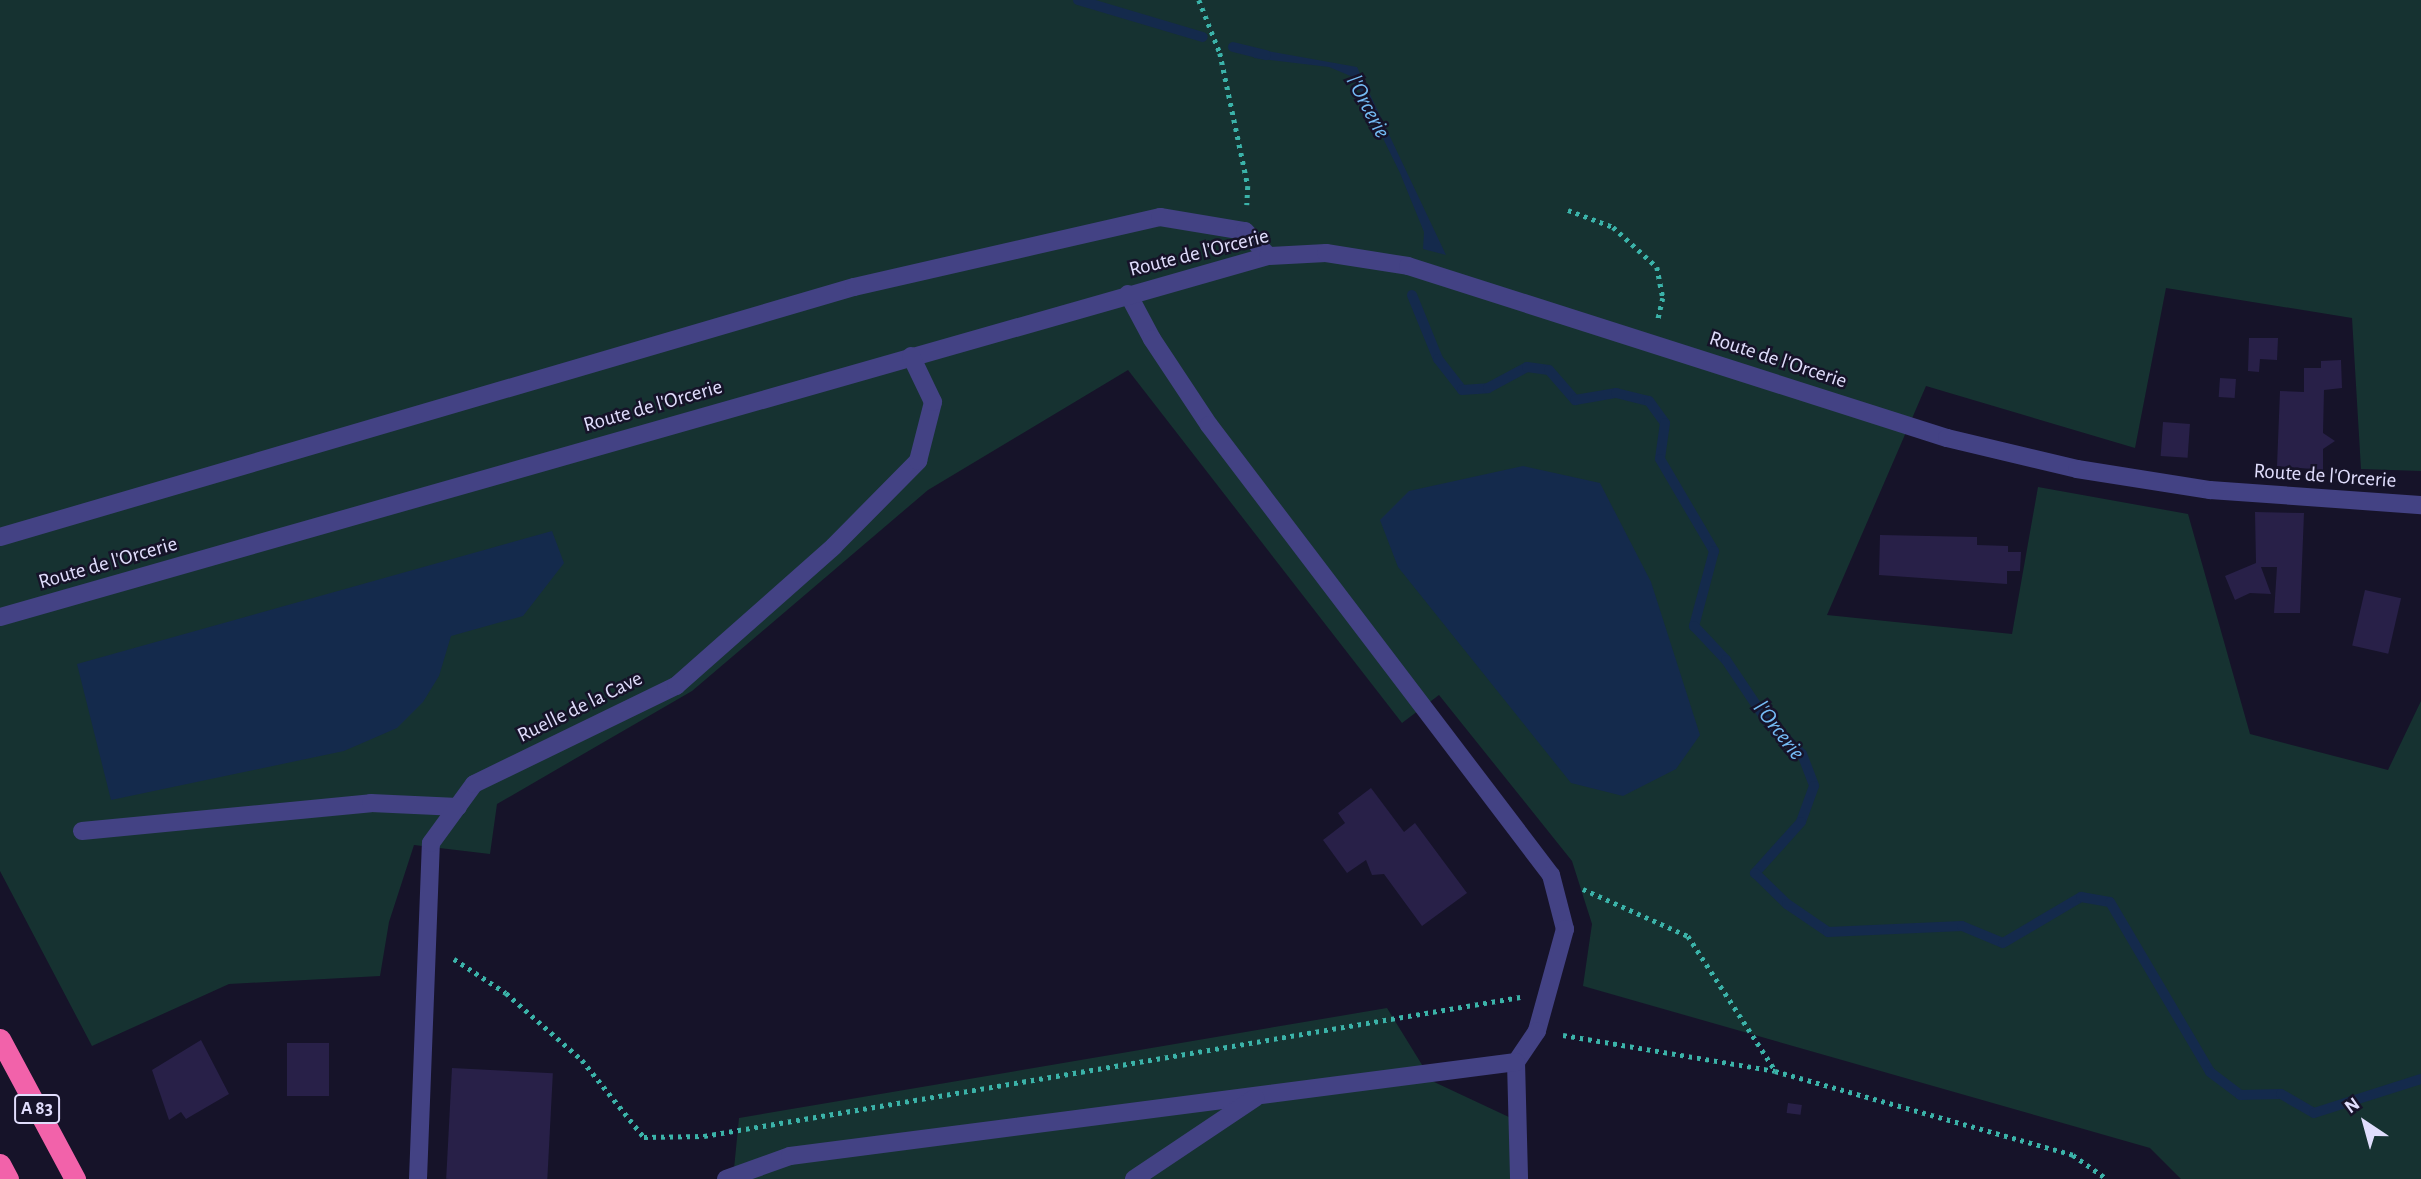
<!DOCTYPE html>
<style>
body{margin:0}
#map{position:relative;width:2421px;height:1179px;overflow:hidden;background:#161329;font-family:"Alegreya Sans",sans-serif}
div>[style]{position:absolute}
.green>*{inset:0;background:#163231}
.water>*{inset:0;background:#142a4c}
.stream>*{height:10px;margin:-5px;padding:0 5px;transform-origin:5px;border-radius:5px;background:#142a4c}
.building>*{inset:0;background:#282048;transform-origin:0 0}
.path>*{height:4.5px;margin-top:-2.25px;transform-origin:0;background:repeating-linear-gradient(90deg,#3bb3a9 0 3.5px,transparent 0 8.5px)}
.minor>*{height:18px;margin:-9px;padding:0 9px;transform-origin:9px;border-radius:9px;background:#434284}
.highway>*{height:21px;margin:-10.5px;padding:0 10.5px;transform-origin:10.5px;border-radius:10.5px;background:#f262aa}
span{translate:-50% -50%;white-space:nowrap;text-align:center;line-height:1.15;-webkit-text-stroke:5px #161329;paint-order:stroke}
.shield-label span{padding:2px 5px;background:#161329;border:2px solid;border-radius:5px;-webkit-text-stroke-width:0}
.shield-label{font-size:19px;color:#e0ddfc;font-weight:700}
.street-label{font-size:21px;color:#e0ddfc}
.water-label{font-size:23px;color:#74bbf4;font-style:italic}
.north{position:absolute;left:2330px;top:1088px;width:70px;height:70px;-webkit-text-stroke:5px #161329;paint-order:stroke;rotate:324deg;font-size:19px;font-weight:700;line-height:28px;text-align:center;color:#e0ddfc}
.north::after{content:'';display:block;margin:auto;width:24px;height:32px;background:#e0ddfc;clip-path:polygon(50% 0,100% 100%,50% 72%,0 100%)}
</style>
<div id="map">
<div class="green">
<i style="clip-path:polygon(0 0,2421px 0,2421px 471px,2361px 469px,2352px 318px,2166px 288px,2135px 448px,1926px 386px,1827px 615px,2012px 634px,2038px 487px,2188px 514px,2250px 734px,2388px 770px,2421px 701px,2421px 1179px,2181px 1179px,2150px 1148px,1583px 986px,1592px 924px,1572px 861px,1439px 695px,1402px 723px,1128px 370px,928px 490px,692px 691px,497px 804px,490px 854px,414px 845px,389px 922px,380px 976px,229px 984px,92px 1046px,0 871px)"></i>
<i style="clip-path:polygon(1387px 1008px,1432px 1081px,1511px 1118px,1516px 1179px,733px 1179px,739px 1118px)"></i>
</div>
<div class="water">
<i style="clip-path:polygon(1251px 48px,1357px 67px,1446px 255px,1423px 249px,1424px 232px,1400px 173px,1353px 77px,1329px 67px,1254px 58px)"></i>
<i style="clip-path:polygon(1523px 466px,1600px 483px,1651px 582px,1700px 735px,1676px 769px,1623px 796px,1571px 783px,1398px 567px,1380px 520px,1409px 491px)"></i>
<i style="clip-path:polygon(552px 531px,564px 563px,523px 616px,451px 636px,439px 676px,423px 702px,397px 728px,344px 751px,111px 800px,77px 664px)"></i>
</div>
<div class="stream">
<i style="left:1078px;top:0;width:130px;rotate:16.5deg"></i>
<i style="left:1233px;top:47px;width:34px;rotate:14deg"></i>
<i style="left:1412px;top:295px;width:69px;rotate:67.9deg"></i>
<i style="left:1438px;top:359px;width:39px;rotate:52deg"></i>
<i style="left:1462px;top:390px;width:26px;rotate:-4deg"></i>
<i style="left:1488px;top:388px;width:44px;rotate:-28.3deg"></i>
<i style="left:1527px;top:367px;width:22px;rotate:8deg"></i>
<i style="left:1549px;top:370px;width:40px;rotate:49deg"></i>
<i style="left:1575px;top:400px;width:42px;rotate:-9.7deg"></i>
<i style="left:1616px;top:393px;width:34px;rotate:14deg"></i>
<i style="left:1649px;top:401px;width:27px;rotate:54deg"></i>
<i style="left:1665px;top:423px;width:36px;rotate:98deg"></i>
<i style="left:1660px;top:459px;width:107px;rotate:59.6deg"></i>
<i style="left:1714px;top:551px;width:78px;rotate:104.9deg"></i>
<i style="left:1694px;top:626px;width:47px;rotate:46.7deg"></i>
<i style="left:1726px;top:660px;width:73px;rotate:56.1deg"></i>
<i style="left:1767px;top:721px;width:48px;rotate:43.3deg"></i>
<i style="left:1802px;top:754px;width:34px;rotate:69deg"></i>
<i style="left:1814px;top:786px;width:38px;rotate:110deg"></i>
<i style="left:1801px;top:822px;width:69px;rotate:132deg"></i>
<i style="left:1755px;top:873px;width:45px;rotate:44.1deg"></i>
<i style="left:1787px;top:904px;width:50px;rotate:34.3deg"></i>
<i style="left:1828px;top:932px;width:134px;rotate:-2.6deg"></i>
<i style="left:1962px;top:926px;width:44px;rotate:22.5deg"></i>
<i style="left:2003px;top:943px;width:91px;rotate:-30.5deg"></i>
<i style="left:2081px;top:897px;width:29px;rotate:10deg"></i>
<i style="left:2110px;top:902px;width:197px;rotate:59.5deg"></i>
<i style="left:2210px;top:1072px;width:38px;rotate:37deg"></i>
<i style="left:2240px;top:1095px;width:41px;rotate:-1.4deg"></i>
<i style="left:2281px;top:1094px;width:38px;rotate:30deg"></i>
<i style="left:2314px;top:1113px;width:112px;rotate:-17.6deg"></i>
</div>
<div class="building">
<i style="clip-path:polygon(2249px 338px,2278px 338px,2277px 360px,2260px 359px,2259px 372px,2248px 371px)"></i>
<i style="clip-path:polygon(2341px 360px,2342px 388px,2324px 390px,2323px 433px,2335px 441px,2323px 449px,2323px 470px,2277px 466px,2280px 391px,2304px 392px,2304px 368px,2321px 368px,2321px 361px)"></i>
<i style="left:2220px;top:378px;width:16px;height:19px;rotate:4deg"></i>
<i style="left:2163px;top:422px;width:27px;height:34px;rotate:4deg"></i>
<i style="clip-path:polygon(2255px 512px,2304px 513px,2300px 613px,2274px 613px,2277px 567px,2261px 567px,2271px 594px,2250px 593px,2235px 600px,2225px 576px,2256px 563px)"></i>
<i style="clip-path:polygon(1880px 535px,1977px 537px,1977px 545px,2008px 546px,2008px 552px,2021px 552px,2020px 571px,2007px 571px,2007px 584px,1879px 575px)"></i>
<i style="left:2365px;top:590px;width:37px;height:57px;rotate:13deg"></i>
<i style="clip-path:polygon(1371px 788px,1404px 832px,1415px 823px,1467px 893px,1422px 926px,1384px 874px,1372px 875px,1366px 860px,1347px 873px,1323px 840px,1345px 823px,1338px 813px)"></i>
<i style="clip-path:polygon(201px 1040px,229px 1094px,186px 1119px,181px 1112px,169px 1120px,152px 1070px)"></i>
<i style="left:287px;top:1043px;width:42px;height:53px"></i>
<i style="left:452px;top:1068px;width:101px;height:111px;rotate:3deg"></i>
<i style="left:1788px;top:1103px;width:14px;height:10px;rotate:8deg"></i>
</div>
<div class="path">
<i style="left:1199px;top:0;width:57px;rotate:68.4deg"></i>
<i style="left:1220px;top:53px;width:136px;rotate:78.1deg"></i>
<i style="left:1248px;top:186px;width:19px;rotate:93deg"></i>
<i style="left:1568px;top:210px;width:48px;rotate:20.7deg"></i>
<i style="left:1613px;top:227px;width:59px;rotate:42.3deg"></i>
<i style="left:1657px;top:267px;width:32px;rotate:79deg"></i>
<i style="left:1663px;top:298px;width:22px;rotate:103deg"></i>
<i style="left:1583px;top:889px;width:115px;rotate:24.1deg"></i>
<i style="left:1688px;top:936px;width:160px;rotate:57deg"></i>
<i style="left:454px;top:959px;width:62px;rotate:33.2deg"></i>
<i style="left:506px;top:993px;width:101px;rotate:41.4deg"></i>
<i style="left:582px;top:1060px;width:99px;rotate:51.2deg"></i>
<i style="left:644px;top:1137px;width:60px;rotate:-1deg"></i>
<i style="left:704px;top:1136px;width:828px;rotate:-9.67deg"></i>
<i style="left:1563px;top:1035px;width:215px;rotate:9.6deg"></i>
<i style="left:1775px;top:1071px;width:310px;rotate:15.7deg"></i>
<i style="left:2073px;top:1155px;width:42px;rotate:35.2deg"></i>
</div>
<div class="minor">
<i style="left:1128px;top:294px;width:51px;rotate:61.9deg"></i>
<i style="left:1152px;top:339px;width:103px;rotate:56.5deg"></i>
<i style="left:1209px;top:425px;width:565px;rotate:52.77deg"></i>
<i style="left:1551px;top:875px;width:56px;rotate:75.5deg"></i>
<i style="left:1565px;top:929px;width:106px;rotate:105.4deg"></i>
<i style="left:1537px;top:1031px;width:37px;rotate:124deg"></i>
<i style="left:1516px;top:1062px;width:117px;rotate:88.5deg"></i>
<i style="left:0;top:537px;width:890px;rotate:-16.32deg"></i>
<i style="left:854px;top:287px;width:314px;rotate:-12.9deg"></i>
<i style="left:1160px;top:217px;width:86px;rotate:9.4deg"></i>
<i style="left:1245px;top:231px;width:34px;rotate:47deg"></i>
<i style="left:0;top:617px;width:1318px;rotate:-15.89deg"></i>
<i style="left:1268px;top:256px;width:58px;rotate:-3deg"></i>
<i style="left:1326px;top:253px;width:83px;rotate:9deg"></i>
<i style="left:1408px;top:266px;width:566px;rotate:17.7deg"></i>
<i style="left:1947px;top:438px;width:134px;rotate:13.4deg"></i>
<i style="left:2077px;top:469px;width:135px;rotate:9deg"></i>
<i style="left:2210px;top:490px;width:212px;rotate:4.1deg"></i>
<i style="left:82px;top:831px;width:290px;rotate:-5.5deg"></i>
<i style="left:371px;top:803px;width:87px;rotate:2.6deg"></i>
<i style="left:418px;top:1179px;width:336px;rotate:-87.8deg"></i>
<i style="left:431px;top:843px;width:73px;rotate:-53.9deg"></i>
<i style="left:474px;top:784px;width:225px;rotate:-25.9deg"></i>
<i style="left:676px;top:686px;width:211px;rotate:-41.5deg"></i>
<i style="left:834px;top:546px;width:120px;rotate:-45.3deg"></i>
<i style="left:918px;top:461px;width:61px;rotate:-75.7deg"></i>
<i style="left:933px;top:402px;width:51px;rotate:-115.6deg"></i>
<i style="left:726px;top:1179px;width:68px;rotate:-19.8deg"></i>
<i style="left:790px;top:1156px;width:732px;rotate:-7.38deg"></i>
<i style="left:1134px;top:1179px;width:146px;rotate:-33.8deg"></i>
</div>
<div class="highway">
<i style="left:0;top:1039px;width:159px;rotate:61.8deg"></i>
<i style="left:0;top:1164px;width:17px;rotate:62deg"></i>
</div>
<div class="shield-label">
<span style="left:37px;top:1109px">A 83</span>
</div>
<div class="street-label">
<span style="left:1199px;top:253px;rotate:-14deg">Route de l'Orcerie</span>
<span style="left:1778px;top:360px;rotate:18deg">Route de l'Orcerie</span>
<span style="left:653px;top:406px;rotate:-16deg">Route de l'Orcerie</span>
<span style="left:2325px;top:476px;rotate:4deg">Route de l'Orcerie</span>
<span style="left:108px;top:563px;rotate:-16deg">Route de l'Orcerie</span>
<span style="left:580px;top:707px;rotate:-26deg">Ruelle de la Cave</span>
</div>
<div class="water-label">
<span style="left:1367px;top:107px;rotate:62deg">l'Orcerie</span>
<span style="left:1778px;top:731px;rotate:52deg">l'Orcerie</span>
</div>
<div class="north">N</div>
</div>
